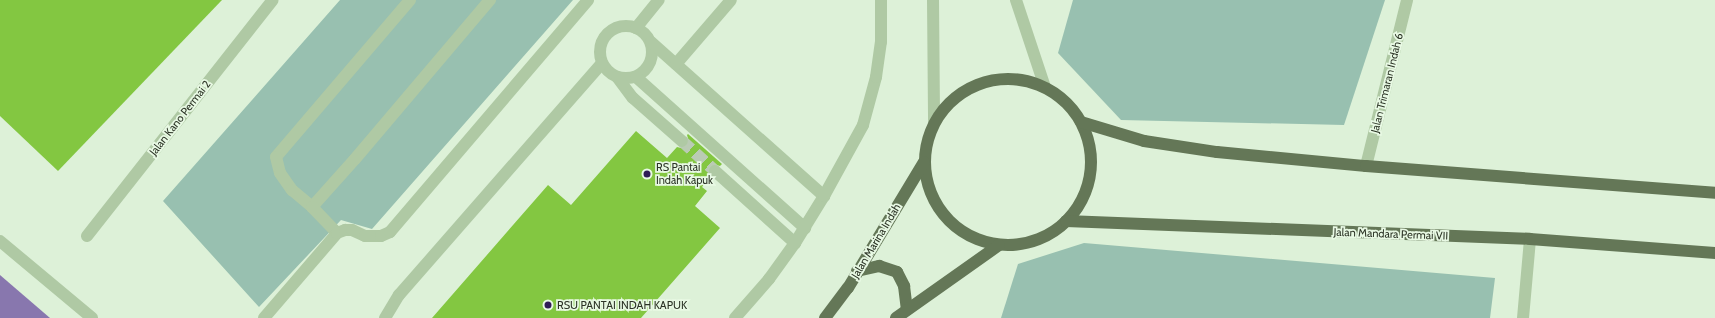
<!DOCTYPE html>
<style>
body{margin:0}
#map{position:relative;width:1715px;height:318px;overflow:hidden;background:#ddf1d8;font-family:Cabin,sans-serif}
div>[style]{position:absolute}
.green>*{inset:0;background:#98c0b0}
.water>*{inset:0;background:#8877ae}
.building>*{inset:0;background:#83c741}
.minor-tunnel>*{height:12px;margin-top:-6px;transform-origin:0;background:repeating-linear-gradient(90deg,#bacbb4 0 12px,transparent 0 18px)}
.minor>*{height:12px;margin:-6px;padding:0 6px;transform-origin:6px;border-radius:6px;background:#afc9a4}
.minor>.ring{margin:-6px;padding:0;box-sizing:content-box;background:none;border:12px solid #afc9a4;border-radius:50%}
.major>*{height:12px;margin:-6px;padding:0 6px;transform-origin:6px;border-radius:6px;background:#647757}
.major>.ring{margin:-6px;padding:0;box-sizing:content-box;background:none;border:12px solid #647757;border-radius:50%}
.dots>*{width:11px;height:11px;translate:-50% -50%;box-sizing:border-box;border:2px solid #e8f9e4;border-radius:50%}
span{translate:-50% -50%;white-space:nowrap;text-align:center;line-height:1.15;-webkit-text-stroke:3.5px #e8f9e4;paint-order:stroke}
.street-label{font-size:11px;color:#2c3426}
.poi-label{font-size:11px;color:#2c3426}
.left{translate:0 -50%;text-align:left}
</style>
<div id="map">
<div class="green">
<i style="clip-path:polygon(340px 0,573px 0,372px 229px,341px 220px,259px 307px,163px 201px)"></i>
<i style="clip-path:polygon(1073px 0,1385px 0,1344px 125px,1121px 120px,1058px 53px)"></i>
<i style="clip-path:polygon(1084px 243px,1495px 278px,1490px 318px,1001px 318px,1018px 264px)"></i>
</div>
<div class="water">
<i style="clip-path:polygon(0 275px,50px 318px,0 318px)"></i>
</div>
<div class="building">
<i style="clip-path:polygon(0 0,222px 0,58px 171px,0 116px)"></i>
<i style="clip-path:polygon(636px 131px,667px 158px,677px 147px,681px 148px,687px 146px,689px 142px,687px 135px,688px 134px,722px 164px,720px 166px,713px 164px,709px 166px,708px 173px,710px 177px,702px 187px,707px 191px,695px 206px,720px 228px,641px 318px,432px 318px,548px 185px,571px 205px)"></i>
</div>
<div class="minor-tunnel">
<i style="left:682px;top:141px;width:45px;rotate:42.3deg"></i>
</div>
<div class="minor">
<i style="left:410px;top:0;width:206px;rotate:130.5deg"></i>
<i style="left:276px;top:157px;width:16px;rotate:76deg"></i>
<i style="left:280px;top:173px;width:21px;rotate:55deg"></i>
<i style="left:292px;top:190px;width:26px;rotate:40deg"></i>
<i style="left:312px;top:207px;width:64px;rotate:-48.1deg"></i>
<i style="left:355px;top:159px;width:209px;rotate:-49.7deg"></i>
<i style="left:933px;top:0;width:122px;rotate:89.5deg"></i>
<i style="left:1016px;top:0;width:92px;rotate:71.6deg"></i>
<i class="ring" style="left:600px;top:26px;width:40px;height:40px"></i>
<i style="left:636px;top:28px;width:36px;rotate:-51deg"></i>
<i style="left:651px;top:42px;width:232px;rotate:41.7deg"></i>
<i style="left:676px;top:64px;width:84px;rotate:-49.3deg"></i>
<i style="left:617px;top:77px;width:26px;rotate:53deg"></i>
<i style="left:633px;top:98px;width:65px;rotate:41.3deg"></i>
<i style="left:636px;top:77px;width:227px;rotate:41.8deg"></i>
<i style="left:1366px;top:166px;width:171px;rotate:-76.1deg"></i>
<i style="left:715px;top:171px;width:108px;rotate:42deg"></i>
<i style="left:312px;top:207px;width:36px;rotate:46deg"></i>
<i style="left:87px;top:236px;width:300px;rotate:-51.8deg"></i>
<i style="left:0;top:241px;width:120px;rotate:39.9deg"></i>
<i style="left:264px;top:318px;width:112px;rotate:-49.3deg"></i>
<i style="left:337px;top:233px;width:9px;rotate:-21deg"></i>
<i style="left:345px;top:230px;width:7px"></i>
<i style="left:352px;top:230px;width:14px;rotate:25deg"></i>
<i style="left:365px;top:236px;width:16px"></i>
<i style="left:381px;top:236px;width:10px;rotate:-24deg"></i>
<i style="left:390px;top:232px;width:305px;rotate:-49.5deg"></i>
<i style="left:385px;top:318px;width:27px;rotate:-59deg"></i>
<i style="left:399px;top:295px;width:308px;rotate:-48.8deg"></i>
<i style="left:735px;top:318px;width:52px;rotate:-48.9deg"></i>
<i style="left:769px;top:279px;width:44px;rotate:-54.2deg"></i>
<i style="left:795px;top:243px;width:55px;rotate:-58.3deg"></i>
<i style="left:824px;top:196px;width:81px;rotate:-61.2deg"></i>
<i style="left:863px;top:125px;width:50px;rotate:-74.8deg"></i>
<i style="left:876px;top:77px;width:35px;rotate:-82deg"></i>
<i style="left:881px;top:42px;width:42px;rotate:-90deg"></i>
<i style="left:1523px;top:318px;width:79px;rotate:-84.9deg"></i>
</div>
<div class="major">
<i class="ring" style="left:925px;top:79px;width:154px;height:154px"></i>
<i style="left:1081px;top:122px;width:66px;rotate:16.8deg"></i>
<i style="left:1144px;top:141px;width:74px;rotate:8.6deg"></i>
<i style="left:1217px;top:152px;width:150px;rotate:5.4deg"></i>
<i style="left:1366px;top:166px;width:350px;rotate:4.4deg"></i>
<i style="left:1066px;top:221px;width:464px;rotate:2.2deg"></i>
<i style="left:1530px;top:239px;width:186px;rotate:4.3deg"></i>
<i style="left:857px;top:271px;width:23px;rotate:-13deg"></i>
<i style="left:879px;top:266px;width:19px;rotate:18deg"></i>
<i style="left:897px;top:272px;width:16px;rotate:63deg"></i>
<i style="left:904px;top:286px;width:24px;rotate:83deg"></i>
<i style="left:825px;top:318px;width:38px;rotate:-53deg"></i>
<i style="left:848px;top:288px;width:147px;rotate:-58.9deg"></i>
<i style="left:896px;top:318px;width:126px;rotate:-35.3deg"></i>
</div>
<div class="dots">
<i style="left:647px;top:174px;background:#2f1c56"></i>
<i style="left:548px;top:305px;background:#2f1c56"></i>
</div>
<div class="street-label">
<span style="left:1387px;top:83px;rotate:-76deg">Jalan Trimaran Indah 6</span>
<span style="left:180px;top:118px;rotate:-52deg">Jalan Kano Permai 2</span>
<span style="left:1391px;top:234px;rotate:2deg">Jalan Mandara Permai VII</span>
<span style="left:876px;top:241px;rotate:-59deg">Jalan Marina Indah</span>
</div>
<div class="poi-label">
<span class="left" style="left:656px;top:174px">RS Pantai<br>Indah Kapuk</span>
<span class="left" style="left:557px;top:305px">RSU PANTAI INDAH KAPUK</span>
</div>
</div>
